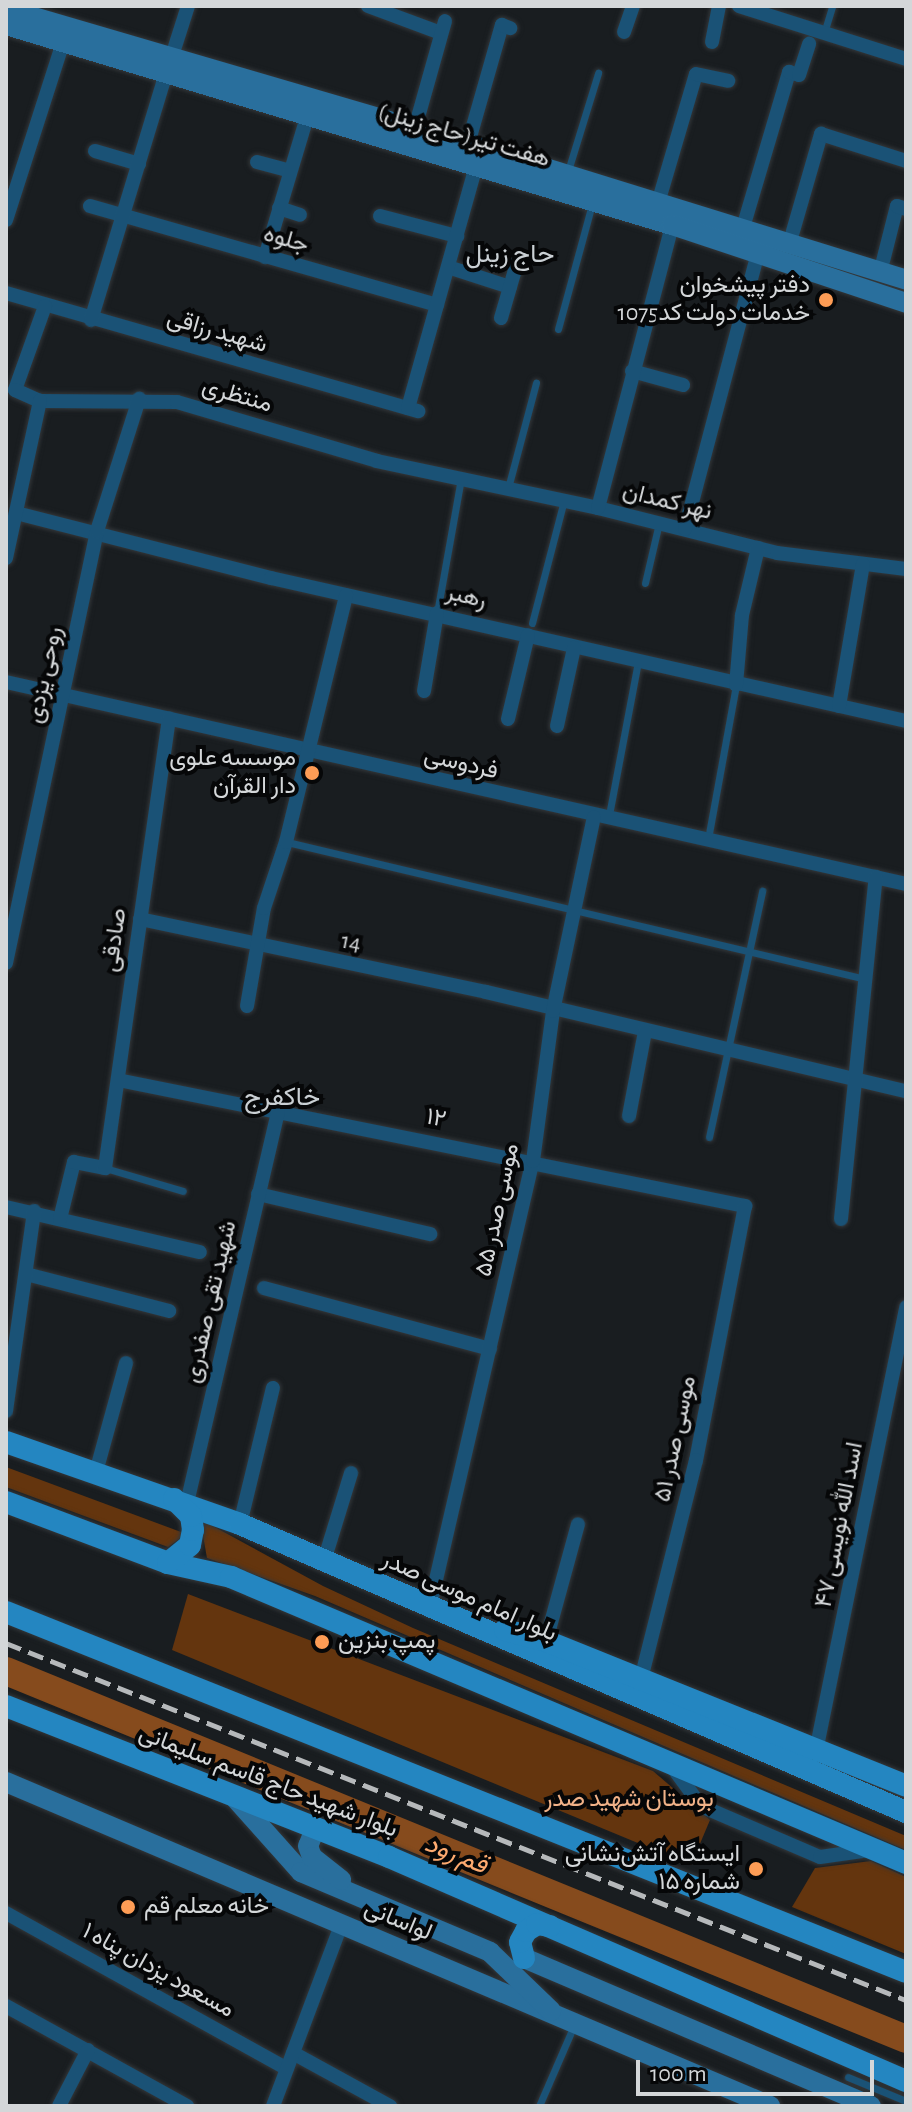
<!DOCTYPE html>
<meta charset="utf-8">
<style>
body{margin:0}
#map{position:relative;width:912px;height:2112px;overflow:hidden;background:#191d20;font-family:"Alegreya Sans",Vazirmatn,sans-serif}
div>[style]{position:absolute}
.green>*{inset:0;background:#64350e}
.river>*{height:28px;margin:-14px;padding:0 14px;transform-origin:14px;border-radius:14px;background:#864b1d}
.roads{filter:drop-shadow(0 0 2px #33373a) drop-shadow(0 0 2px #33373a)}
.service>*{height:7px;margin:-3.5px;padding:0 3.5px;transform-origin:3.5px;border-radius:3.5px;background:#1a5276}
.minor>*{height:14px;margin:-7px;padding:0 7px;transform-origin:7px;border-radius:7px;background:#1a5276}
.secondary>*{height:20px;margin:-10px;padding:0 10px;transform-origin:10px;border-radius:10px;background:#296f9d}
.primary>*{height:22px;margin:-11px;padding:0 11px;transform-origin:11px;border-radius:11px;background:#2486c1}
.rail>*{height:5px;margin-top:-2.5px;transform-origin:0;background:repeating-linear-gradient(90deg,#b6b9bb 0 16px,transparent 0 24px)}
.dots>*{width:22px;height:22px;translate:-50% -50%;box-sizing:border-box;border:4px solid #060708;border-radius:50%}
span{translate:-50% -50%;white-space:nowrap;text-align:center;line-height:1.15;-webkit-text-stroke:8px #060708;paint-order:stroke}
.street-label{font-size:24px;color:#d4d7d9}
.poi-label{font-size:24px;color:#d4d7d9}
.right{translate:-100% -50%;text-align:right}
.left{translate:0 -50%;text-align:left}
.park-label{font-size:24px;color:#f1b288}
.neighbourhood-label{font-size:26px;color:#cad0d4}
.water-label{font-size:26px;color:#fdaa70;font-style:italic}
.frame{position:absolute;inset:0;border:8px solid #d4d7d9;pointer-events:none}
.scale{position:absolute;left:636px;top:2060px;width:238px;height:36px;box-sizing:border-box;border:4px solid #d4d7d9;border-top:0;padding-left:10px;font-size:24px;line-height:28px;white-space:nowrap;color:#d4d7d9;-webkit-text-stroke:6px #060708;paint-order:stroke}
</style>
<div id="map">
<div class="green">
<i style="clip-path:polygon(6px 1467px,181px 1532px,182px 1537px,168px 1547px,6px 1487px)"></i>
<i style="clip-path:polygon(200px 1519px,323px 1586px,413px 1628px,906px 1836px,906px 1850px,315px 1596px,207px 1558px)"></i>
<i style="clip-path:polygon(188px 1594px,653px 1771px,710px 1820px,691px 1865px,172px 1650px)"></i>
<i style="clip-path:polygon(871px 1861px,906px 1877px,906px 1954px,792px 1907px,815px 1868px)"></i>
</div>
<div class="river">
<i style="left:6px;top:1671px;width:972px;rotate:22.24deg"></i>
</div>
<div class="roads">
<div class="service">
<i style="left:824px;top:33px;width:28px;rotate:-73deg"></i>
<i style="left:567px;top:174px;width:106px;rotate:-72.9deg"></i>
<i style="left:558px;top:329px;width:130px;rotate:-74.8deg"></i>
<i style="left:508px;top:488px;width:109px;rotate:-75.1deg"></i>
<i style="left:645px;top:583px;width:62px;rotate:-76.9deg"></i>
<i style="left:437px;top:613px;width:137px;rotate:-79.9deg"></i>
<i style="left:532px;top:623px;width:127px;rotate:-75.4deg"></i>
<i style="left:609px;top:815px;width:157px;rotate:-79.3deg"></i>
<i style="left:708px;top:839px;width:157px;rotate:-79.7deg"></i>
<i style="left:287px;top:842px;width:594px;rotate:13.33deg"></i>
<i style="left:709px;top:1137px;width:252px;rotate:-77.8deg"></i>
<i style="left:105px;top:1168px;width:81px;rotate:16.4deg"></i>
<i style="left:848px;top:2077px;width:63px;rotate:22.5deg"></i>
<i style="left:539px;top:2106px;width:88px;rotate:-66.6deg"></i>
</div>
<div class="minor">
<i style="left:368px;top:6px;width:78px;rotate:20.3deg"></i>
<i style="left:739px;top:6px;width:175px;rotate:17.6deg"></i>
<i style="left:624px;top:32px;width:28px;rotate:-71deg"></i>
<i style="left:712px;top:42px;width:37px;rotate:-79deg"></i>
<i style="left:172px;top:56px;width:52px;rotate:-72.3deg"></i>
<i style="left:415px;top:128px;width:111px;rotate:-74.3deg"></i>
<i style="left:468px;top:144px;width:124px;rotate:-74.1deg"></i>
<i style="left:502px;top:25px;width:9px;rotate:21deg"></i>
<i style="left:95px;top:151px;width:46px;rotate:16.5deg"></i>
<i style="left:257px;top:162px;width:34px;rotate:15deg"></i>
<i style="left:658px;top:203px;width:134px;rotate:-73.6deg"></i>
<i style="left:696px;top:74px;width:33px;rotate:12deg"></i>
<i style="left:90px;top:206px;width:361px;rotate:15.9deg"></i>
<i style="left:279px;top:208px;width:22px;rotate:18deg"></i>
<i style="left:380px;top:216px;width:80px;rotate:14.6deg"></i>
<i style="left:6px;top:220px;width:187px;rotate:-72.2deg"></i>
<i style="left:742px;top:231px;width:166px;rotate:-73.5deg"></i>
<i style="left:789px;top:72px;width:10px;rotate:17deg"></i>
<i style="left:799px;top:75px;width:33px;rotate:-72deg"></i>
<i style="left:789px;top:245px;width:116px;rotate:-73.9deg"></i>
<i style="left:821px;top:134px;width:89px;rotate:17.6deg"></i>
<i style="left:265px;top:257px;width:146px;rotate:-73.3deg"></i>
<i style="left:448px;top:267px;width:65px;rotate:17.9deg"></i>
<i style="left:880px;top:273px;width:69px;rotate:-75.8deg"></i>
<i style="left:897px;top:206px;width:9px;rotate:18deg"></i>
<i style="left:6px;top:293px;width:429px;rotate:16deg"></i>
<i style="left:45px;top:306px;width:89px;rotate:109.7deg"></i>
<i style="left:15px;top:390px;width:27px;rotate:24deg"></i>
<i style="left:40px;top:401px;width:137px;rotate:0.4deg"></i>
<i style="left:177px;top:402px;width:209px;rotate:16.4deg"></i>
<i style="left:377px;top:461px;width:226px;rotate:12deg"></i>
<i style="left:598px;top:508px;width:185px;rotate:14.1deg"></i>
<i style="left:777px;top:553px;width:130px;rotate:7.1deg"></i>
<i style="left:501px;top:318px;width:57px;rotate:-73.8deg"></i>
<i style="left:91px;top:320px;width:258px;rotate:-73.1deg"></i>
<i style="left:632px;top:371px;width:53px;rotate:15.4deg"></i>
<i style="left:408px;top:408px;width:251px;rotate:-74.3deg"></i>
<i style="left:598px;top:508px;width:293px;rotate:-75.3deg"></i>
<i style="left:16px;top:513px;width:263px;rotate:14.3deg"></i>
<i style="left:271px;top:578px;width:651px;rotate:12.69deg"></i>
<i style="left:685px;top:529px;width:285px;rotate:-75.2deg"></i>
<i style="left:6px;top:558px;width:161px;rotate:-77.8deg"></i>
<i style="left:6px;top:682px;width:922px;rotate:12.65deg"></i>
<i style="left:736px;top:685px;width:70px;rotate:-85.1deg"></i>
<i style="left:742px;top:615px;width:69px;rotate:-76.6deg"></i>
<i style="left:424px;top:691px;width:79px;rotate:-80.5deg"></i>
<i style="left:839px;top:706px;width:144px;rotate:-80.4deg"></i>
<i style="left:508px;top:719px;width:86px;rotate:-76.6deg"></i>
<i style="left:557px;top:726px;width:80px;rotate:-77.7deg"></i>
<i style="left:140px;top:919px;width:354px;rotate:11.9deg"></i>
<i style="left:486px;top:992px;width:432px;rotate:13.3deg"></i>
<i style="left:6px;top:963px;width:441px;rotate:-78.1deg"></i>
<i style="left:97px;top:531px;width:139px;rotate:-72.3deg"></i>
<i style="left:247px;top:1006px;width:99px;rotate:-80.2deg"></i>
<i style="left:264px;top:908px;width:70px;rotate:-71.6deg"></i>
<i style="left:286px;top:842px;width:254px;rotate:-76.3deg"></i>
<i style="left:118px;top:1080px;width:640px;rotate:11.36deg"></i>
<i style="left:745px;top:1206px;width:259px;rotate:100.9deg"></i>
<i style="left:696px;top:1460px;width:226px;rotate:104.1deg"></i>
<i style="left:629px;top:1116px;width:86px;rotate:-79.3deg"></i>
<i style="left:258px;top:1194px;width:177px;rotate:13.1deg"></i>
<i style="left:6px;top:1207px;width:199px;rotate:13.1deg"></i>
<i style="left:60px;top:1219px;width:59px;rotate:-76.2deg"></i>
<i style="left:74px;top:1162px;width:32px;rotate:11deg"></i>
<i style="left:105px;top:1168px;width:454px;rotate:-81.9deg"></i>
<i style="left:841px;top:1219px;width:344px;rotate:-84.2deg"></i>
<i style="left:26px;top:1274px;width:148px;rotate:14.5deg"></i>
<i style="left:264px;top:1288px;width:234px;rotate:15.1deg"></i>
<i style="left:6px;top:1411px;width:202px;rotate:-82deg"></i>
<i style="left:96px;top:1472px;width:113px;rotate:-74.6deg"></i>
<i style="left:187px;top:1503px;width:402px;rotate:-76.9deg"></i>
<i style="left:240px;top:1524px;width:140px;rotate:-76.4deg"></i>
<i style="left:324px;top:1561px;width:92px;rotate:-72.9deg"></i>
<i style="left:429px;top:1610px;width:461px;rotate:-77deg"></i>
<i style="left:533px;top:1161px;width:151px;rotate:-82.4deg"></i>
<i style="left:553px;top:1011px;width:198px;rotate:-78.1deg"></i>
<i style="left:546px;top:1641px;width:121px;rotate:-74.7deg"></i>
<i style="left:816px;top:1751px;width:453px;rotate:-78.5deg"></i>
<i style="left:671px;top:1765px;width:51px;rotate:53.8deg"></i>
<i style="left:701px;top:1806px;width:129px;rotate:23.2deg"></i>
<i style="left:820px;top:1857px;width:50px;rotate:-8deg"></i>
<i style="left:6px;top:1913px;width:321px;rotate:29deg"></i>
<i style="left:6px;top:2006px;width:207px;rotate:28.9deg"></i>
<i style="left:293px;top:2053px;width:111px;rotate:28.7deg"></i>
<i style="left:59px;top:2106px;width:63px;rotate:-62.6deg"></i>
<i style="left:273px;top:2106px;width:193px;rotate:-69.4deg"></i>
</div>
<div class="secondary">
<i style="left:6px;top:9px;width:481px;rotate:16.3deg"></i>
<i style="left:468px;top:144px;width:459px;rotate:17.2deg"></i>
<i style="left:6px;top:25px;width:695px;rotate:16.72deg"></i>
<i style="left:672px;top:225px;width:247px;rotate:18.4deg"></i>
<i style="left:6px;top:1782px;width:830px;rotate:22.98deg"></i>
<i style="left:236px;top:1799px;width:98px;rotate:48.3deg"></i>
<i style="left:301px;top:1872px;width:205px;rotate:22.9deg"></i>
<i style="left:490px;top:1952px;width:85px;rotate:44deg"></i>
<i style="left:315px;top:1829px;width:18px;rotate:112deg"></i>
<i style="left:308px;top:1846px;width:12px;rotate:70deg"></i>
<i style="left:312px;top:1857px;width:37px;rotate:38deg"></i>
<i style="left:524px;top:1958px;width:377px;rotate:23.1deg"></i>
</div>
<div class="primary">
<i style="left:6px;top:1442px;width:248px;rotate:19.3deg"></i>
<i style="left:240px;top:1524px;width:726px;rotate:23.39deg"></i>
<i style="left:6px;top:1502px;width:173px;rotate:20.6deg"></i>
<i style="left:168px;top:1563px;width:65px;rotate:12.5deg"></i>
<i style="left:231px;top:1577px;width:733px;rotate:22.96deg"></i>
<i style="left:168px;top:1563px;width:28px;rotate:-39deg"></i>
<i style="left:190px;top:1545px;width:15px;rotate:-79deg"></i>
<i style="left:193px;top:1530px;width:14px;rotate:-98deg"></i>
<i style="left:191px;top:1516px;width:24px;rotate:-135deg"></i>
<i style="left:6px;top:1612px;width:969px;rotate:21.8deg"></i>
<i style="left:505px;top:1630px;width:42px;rotate:15deg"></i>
<i style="left:546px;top:1641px;width:388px;rotate:21.9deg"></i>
<i style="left:6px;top:1706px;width:412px;rotate:21.5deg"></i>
<i style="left:389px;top:1857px;width:563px;rotate:23.43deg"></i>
<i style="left:524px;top:1958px;width:16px;rotate:-104deg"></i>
<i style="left:520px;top:1942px;width:13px;rotate:-61deg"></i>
<i style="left:526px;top:1931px;width:13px;rotate:-32deg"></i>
<i style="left:537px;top:1924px;width:13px;rotate:9deg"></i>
</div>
</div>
<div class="rail">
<i style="left:6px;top:1643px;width:968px;rotate:21.64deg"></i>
</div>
<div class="dots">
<i style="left:826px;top:300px;background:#fd9c55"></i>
<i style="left:312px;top:773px;background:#fd9c55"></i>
<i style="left:322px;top:1642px;background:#fd9c55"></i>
<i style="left:756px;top:1869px;background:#fd9c55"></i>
<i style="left:128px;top:1907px;background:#fd9c55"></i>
</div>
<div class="street-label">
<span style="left:464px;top:136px;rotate:16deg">هفت تیر(حاج زینل)</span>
<span style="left:286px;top:240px;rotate:16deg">جلوه</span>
<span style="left:217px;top:332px;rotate:16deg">شهید رزاقی</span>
<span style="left:237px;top:396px;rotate:16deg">منتظری</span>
<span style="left:667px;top:502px;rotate:14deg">نهر کمدان</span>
<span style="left:466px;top:597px;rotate:13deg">رهبر</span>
<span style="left:45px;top:675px;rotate:-78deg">روحی یزدی</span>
<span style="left:461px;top:764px;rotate:13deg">فردوسی</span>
<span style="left:115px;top:940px;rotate:-82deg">صادقی</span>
<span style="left:351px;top:943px;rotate:11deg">14</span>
<span style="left:436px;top:1119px;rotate:11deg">۱۲</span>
<span style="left:498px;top:1210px;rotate:-78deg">موسی صدر ۵۵</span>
<span style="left:211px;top:1302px;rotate:-77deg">شهید تقی صفدری</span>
<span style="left:676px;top:1439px;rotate:-78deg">موسی صدر ۵۱</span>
<span style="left:840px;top:1525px;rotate:-79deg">۴۷ اسد الله نویسی</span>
<span style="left:469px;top:1597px;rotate:24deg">بلوار امام موسی صدر</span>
<span style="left:268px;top:1782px;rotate:21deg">بلوار شهید حاج قاسم سلیمانی</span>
<span style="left:398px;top:1921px;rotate:23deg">لواسانی</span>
<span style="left:158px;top:1971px;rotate:29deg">۱ مسعود یزدان پناه</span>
</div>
<div class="poi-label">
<span class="right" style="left:810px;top:300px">دفتر پیشخوان<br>خدمات دولت کد1075</span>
<span class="right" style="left:296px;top:773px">موسسه علوی<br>دار القرآن</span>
<span class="left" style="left:338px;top:1642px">پمپ بنزین</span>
<span class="right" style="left:740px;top:1869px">ایستگاه آتش‌نشانی<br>شماره ۱۵</span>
<span class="left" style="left:144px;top:1907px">خانه معلم قم</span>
</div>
<div class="park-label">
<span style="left:629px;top:1800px">بوستان شهید صدر</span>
</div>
<div class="neighbourhood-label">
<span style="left:510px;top:255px">حاج زینل</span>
<span style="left:282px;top:1098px">خاکفرج</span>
</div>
<div class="water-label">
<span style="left:456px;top:1855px;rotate:22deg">قم رود</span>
</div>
<div class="frame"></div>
<div class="scale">100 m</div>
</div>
